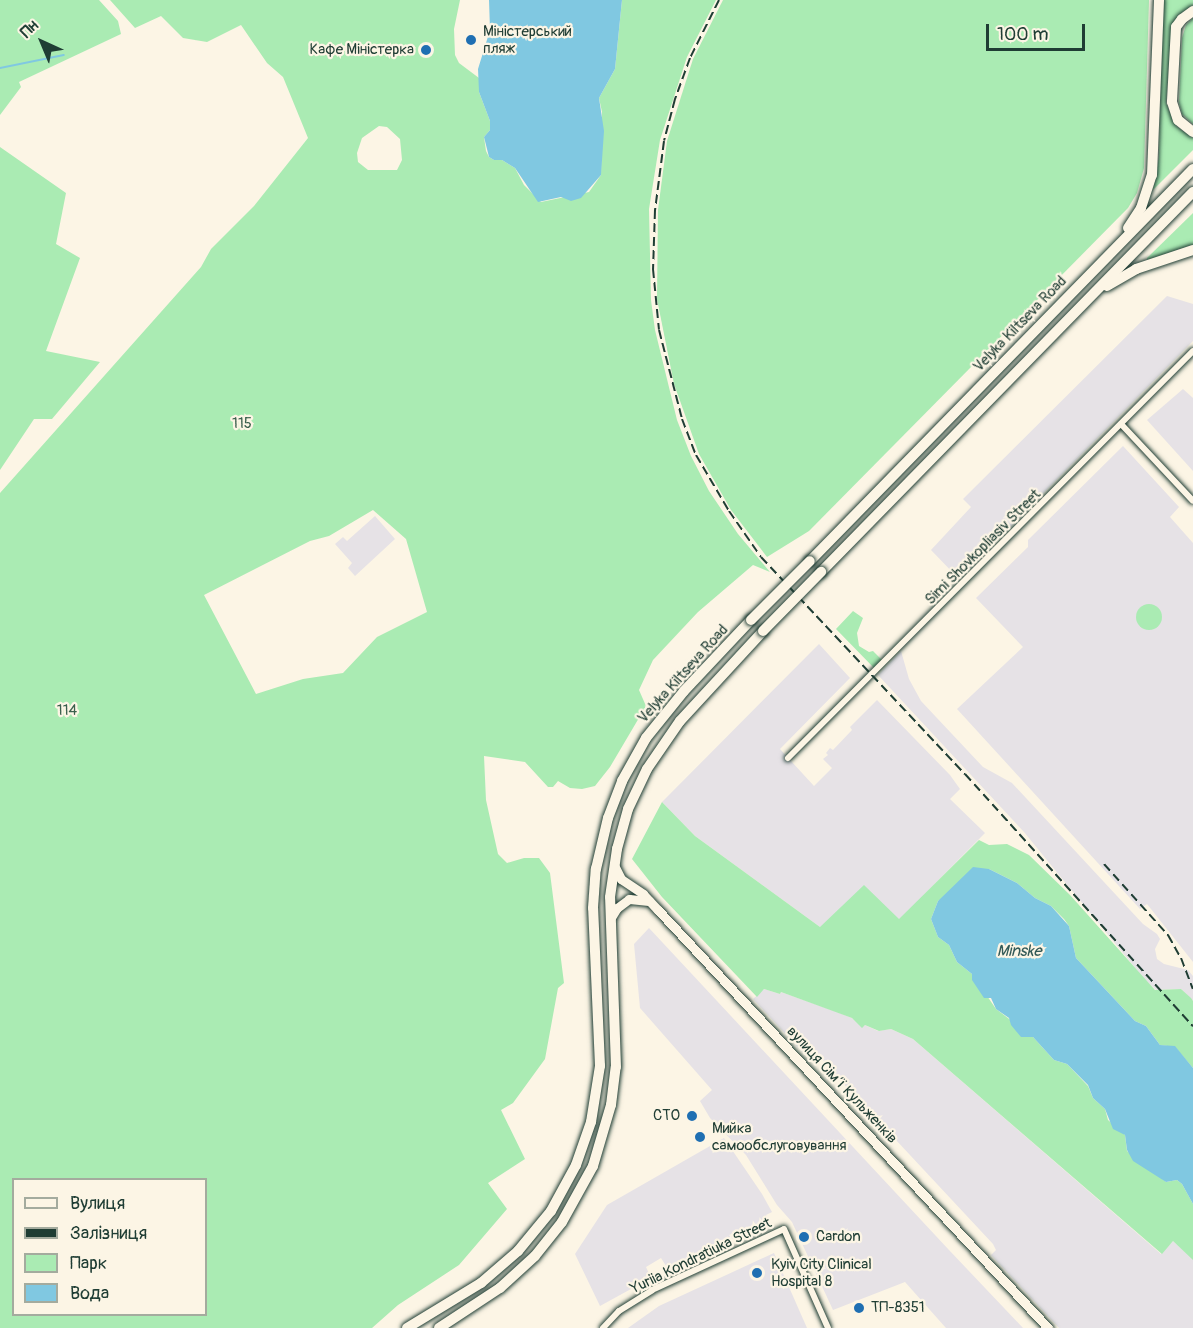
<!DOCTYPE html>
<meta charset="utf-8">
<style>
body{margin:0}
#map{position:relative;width:1193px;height:1328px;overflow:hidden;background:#fcf5e5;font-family:Pangolin,sans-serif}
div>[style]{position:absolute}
.built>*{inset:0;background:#e6e2e6}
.green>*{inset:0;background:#aaebb3}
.round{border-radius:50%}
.water>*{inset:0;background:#80c8e1}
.stream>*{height:2px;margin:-1px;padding:0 1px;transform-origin:1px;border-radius:1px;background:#80c8e1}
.roads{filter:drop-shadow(0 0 2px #1f3d34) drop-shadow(0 0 2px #1f3d34)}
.minor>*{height:6px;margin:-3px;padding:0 3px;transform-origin:3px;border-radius:3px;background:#fcf5e5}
.secondary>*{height:9px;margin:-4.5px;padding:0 4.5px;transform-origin:4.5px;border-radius:4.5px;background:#fcf5e5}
.primary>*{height:10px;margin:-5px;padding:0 5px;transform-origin:5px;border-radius:5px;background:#fcf5e5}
.rail>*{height:2px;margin-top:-1px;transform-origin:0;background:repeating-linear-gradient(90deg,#1f3d34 0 9px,transparent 0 13.5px)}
.bridges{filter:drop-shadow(0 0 2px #1f3d34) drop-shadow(0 0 2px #1f3d34)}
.primary-bridge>*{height:10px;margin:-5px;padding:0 5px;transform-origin:5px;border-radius:5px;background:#fcf5e5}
.dots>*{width:16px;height:16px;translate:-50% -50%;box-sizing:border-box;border:3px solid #fcf5e5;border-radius:50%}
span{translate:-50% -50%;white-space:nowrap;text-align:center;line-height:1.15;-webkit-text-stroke:4.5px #fcf5e5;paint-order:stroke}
.poi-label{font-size:15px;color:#1f3d34}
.left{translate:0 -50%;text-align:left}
.right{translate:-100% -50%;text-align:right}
.street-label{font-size:15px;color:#1f3d34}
.park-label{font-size:15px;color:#3b604d}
.water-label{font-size:16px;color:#325957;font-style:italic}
.legend{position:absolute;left:12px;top:1178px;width:195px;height:138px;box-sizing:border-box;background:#fcf5e5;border:2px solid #a4ab9e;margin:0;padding:8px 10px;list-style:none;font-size:18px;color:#1f3d34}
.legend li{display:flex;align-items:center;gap:12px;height:30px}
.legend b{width:30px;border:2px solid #a4ab9e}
.north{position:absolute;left:12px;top:12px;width:60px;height:60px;-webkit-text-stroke:4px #fcf5e5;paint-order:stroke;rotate:316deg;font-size:16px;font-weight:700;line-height:24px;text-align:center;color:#1f3d34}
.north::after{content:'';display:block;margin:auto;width:21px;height:27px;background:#1f3d34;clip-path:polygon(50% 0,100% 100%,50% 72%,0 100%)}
.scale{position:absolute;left:986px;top:24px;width:99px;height:27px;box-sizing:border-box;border:3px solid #1f3d34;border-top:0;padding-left:8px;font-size:18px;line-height:21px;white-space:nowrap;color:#1f3d34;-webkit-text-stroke:4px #fcf5e5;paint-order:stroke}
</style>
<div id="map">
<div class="built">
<i style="clip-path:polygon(1167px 296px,1193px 304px,1193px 341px,959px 579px,931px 550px,971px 507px,963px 499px)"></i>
<i style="clip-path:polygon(1183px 389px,1193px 398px,1193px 471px,1147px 420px)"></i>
<i style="clip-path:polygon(1123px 446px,1179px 507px,1170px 517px,1193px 543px,1193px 962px,1147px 904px,1140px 909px,957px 709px,1023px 647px,976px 598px,1028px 547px,1028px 540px)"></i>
<i style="clip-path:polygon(375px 516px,395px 539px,355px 576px,348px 568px,352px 563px,335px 544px,343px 537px,347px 541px)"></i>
<i style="clip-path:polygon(819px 644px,850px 678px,780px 749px,814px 786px,832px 768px,823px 759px,828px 755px,826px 753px,830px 748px,833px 750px,852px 730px,850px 727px,877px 700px,950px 775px,960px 789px,950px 799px,985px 833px,899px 920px,820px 927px,695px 836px,662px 802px)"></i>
<i style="clip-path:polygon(901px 651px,909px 679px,921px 701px,983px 767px,1012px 783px,1143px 924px,1157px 934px,1160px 939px,1155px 949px,1157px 959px,1164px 964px,1188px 970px,1193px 976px,1193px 1001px,1181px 989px,1156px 990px,1145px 980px,1024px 832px,878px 675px)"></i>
<i style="clip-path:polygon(649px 928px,949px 1250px,1023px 1328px,946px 1328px,905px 1282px,833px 1310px,792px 1222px,777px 1205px,746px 1155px,710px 1118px,700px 1101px,712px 1090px,640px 1008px,634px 944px)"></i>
<i style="clip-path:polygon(764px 989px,780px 994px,781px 992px,837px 1012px,852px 1018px,862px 1027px,865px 1025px,878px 1031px,891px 1029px,913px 1039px,1161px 1254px,1173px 1241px,1193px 1259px,1193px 1328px,1059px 1328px,991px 1255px,996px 1250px,993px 1244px,812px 1050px,805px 1055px,753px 999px)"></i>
<i style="clip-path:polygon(724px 1138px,762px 1194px,772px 1212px,766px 1215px,769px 1222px,668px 1269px,661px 1258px,646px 1267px,651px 1278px,600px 1306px,575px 1254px,607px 1205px)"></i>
<i style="clip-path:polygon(774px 1253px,807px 1328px,628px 1328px,659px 1306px)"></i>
</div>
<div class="green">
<i style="clip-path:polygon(0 0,99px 0,118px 21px,121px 34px,19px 82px,21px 87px,0 115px)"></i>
<i style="clip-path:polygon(evenodd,110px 0,460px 0,454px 29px,455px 55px,459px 63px,479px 78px,479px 92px,490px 121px,490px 130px,484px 137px,486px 151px,489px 157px,494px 160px,502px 160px,515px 168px,524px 185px,541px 202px,589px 192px,601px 175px,602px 112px,599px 98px,615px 69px,622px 0,716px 0,687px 57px,660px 140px,649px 209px,651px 300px,655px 330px,677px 420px,691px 456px,709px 491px,738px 534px,770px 572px,753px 565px,698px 612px,653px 660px,639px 690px,646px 706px,610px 767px,595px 786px,582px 789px,570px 788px,558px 781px,553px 787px,548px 787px,525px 762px,484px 756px,486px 800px,498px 854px,507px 863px,524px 858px,539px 858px,550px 873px,564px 983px,558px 988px,545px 1059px,513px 1103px,501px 1110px,525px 1159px,488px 1183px,507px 1209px,459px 1265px,398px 1305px,372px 1328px,0 1328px,0 493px,201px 267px,211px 249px,254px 206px,308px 138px,283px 77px,267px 63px,241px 25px,207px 42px,183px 38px,161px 16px,135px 28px,110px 0,379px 126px,387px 127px,400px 139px,402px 160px,397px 170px,368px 170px,358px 162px,357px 153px,362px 138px,379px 126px,110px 0,373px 510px,406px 539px,427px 612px,377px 637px,343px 673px,303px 679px,256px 694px,204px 595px,310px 541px,329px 536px,373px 510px,110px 0,14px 1180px,206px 1180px,206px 1314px,14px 1314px,14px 1180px)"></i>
<i style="clip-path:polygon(723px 0,1149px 0,1144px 168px,1137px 193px,1128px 208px,809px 531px,767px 557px,731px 510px,699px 454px,674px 384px,657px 299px,658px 210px,667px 141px,693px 59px)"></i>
<i style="clip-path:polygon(1163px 0,1193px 0,1193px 5px,1180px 14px,1172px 25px,1166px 103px,1176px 126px,1193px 138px,1193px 150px,1153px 190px,1159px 157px)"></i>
<i style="clip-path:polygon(1193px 18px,1193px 124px,1182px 114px,1179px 103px,1182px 38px,1186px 25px)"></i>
<i style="clip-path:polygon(0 147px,66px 193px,56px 244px,80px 258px,46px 351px,100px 362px,52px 419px,34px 419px,0 470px)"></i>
<i style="clip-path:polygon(1193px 213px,1193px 245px,1147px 260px,1147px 258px)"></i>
<i class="round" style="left:1136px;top:604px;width:26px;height:26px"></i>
<i style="clip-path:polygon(853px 611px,863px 618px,857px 633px,859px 646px,869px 652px,873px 651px,882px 660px,874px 668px,836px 629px)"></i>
<i style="clip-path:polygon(662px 802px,695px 836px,820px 927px,864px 885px,899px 919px,979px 840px,989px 845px,1007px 844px,1029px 855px,1070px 895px,1155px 990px,1181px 989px,1191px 998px,1193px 1001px,1193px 1068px,1175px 1047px,1160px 1045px,1146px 1026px,1135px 1021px,1076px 958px,1069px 926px,1064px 919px,1051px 906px,1035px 898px,1017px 883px,989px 869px,938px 901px,931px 919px,938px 937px,949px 945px,957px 962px,972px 974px,996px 1009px,1033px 1037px,1054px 1060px,1067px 1064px,1088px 1086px,1093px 1098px,1105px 1109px,1108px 1120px,1125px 1135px,1127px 1151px,1166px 1182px,1177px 1180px,1182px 1184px,1193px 1204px,1193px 1260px,1173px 1241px,1162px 1254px,913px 1039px,891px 1029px,879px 1031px,865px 1025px,862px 1028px,852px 1018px,781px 992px,780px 994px,764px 989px,757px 997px,662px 897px,632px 859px)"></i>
</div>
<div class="water">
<i style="clip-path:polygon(489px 0,622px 0,615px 69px,599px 98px,604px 131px,601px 175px,581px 198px,571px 201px,561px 197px,538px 202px,515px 168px,502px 160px,494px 160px,489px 157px,484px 137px,490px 130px,490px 121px,479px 92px,478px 69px,490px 30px)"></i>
<i style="clip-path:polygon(973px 867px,989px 869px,1017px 883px,1035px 898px,1051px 906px,1069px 926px,1076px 958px,1135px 1021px,1146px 1026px,1160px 1045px,1175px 1046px,1193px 1068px,1193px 1204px,1182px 1184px,1177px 1180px,1166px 1182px,1133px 1161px,1127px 1150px,1125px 1135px,1113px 1129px,1105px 1109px,1093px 1098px,1088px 1085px,1067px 1064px,1054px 1060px,1033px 1037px,1021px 1037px,1011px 1025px,1009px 1018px,996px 1009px,991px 998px,984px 998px,972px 980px,972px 974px,957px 962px,949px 945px,938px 937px,931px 919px,938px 901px)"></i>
</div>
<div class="stream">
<i style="left:0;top:68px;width:65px;rotate:-11.5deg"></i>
</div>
<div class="roads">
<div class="minor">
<i style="left:1121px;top:424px;width:105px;rotate:46.9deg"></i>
<i style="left:788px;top:758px;width:574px;rotate:-45.14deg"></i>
<i style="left:603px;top:1328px;width:23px;rotate:-47deg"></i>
<i style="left:619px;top:1311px;width:39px;rotate:-32deg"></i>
<i style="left:652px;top:1290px;width:145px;rotate:-24.8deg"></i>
<i style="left:784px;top:1229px;width:108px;rotate:66deg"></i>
</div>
<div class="secondary">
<i style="left:614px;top:865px;width:16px;rotate:63deg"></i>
<i style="left:621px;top:879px;width:27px;rotate:34deg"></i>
<i style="left:643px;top:894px;width:22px;rotate:47deg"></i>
<i style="left:658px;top:910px;width:572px;rotate:46.98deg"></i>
<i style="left:610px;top:919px;width:13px;rotate:-58deg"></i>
<i style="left:617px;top:908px;width:15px;rotate:-37deg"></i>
<i style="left:629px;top:899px;width:20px;rotate:6deg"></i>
</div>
<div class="primary">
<i style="left:1193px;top:11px;width:14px;rotate:144deg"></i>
<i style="left:1182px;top:19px;width:10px;rotate:127deg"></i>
<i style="left:1176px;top:27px;width:75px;rotate:93.1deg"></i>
<i style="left:1172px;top:102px;width:19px;rotate:72deg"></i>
<i style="left:1178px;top:120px;width:19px;rotate:39deg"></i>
<i style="left:1128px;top:228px;width:24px;rotate:-57deg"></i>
<i style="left:1141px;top:208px;width:35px;rotate:-72deg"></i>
<i style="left:1152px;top:175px;width:175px;rotate:-87.7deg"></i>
<i style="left:1107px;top:286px;width:34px;rotate:-30deg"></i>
<i style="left:1136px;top:269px;width:60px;rotate:-18.4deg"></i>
<i style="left:810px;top:561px;width:548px;rotate:-45.67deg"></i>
<i style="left:821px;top:572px;width:532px;rotate:-45.61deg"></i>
<i style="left:407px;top:1328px;width:87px;rotate:-31.3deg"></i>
<i style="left:481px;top:1283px;width:49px;rotate:-40.9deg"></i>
<i style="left:518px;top:1251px;width:52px;rotate:-50.5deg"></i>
<i style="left:551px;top:1211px;width:52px;rotate:-61.5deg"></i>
<i style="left:576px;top:1165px;width:46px;rotate:-70.8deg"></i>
<i style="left:591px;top:1122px;width:57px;rotate:-80.9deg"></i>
<i style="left:600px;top:1066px;width:158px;rotate:-92.5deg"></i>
<i style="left:593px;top:908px;width:39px;rotate:-86deg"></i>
<i style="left:596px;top:869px;width:52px;rotate:-76.8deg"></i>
<i style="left:608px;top:818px;width:40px;rotate:-69deg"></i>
<i style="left:622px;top:781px;width:49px;rotate:-60.8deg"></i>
<i style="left:646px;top:738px;width:60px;rotate:-51deg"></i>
<i style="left:684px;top:691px;width:98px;rotate:-46.7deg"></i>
<i style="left:439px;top:1328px;width:73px;rotate:-33.3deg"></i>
<i style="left:500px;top:1288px;width:47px;rotate:-42.4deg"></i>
<i style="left:535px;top:1256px;width:43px;rotate:-51.5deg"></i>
<i style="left:562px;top:1222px;width:64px;rotate:-61deg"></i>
<i style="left:593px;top:1166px;width:64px;rotate:-73.6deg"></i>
<i style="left:611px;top:1105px;width:38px;rotate:-83deg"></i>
<i style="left:616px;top:1067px;width:170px;rotate:-92deg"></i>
<i style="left:610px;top:897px;width:49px;rotate:-81.7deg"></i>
<i style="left:617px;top:849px;width:41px;rotate:-74.6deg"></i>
<i style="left:628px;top:809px;width:44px;rotate:-64.6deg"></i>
<i style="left:647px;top:769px;width:58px;rotate:-55.5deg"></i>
<i style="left:680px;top:721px;width:122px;rotate:-47.3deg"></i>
</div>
</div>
<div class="rail">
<i style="left:719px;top:0;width:65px;rotate:116.6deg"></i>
<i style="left:690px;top:58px;width:44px;rotate:110.1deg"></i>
<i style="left:675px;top:99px;width:43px;rotate:104.7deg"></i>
<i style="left:664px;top:141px;width:70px;rotate:97.4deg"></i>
<i style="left:655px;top:210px;width:59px;rotate:91.9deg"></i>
<i style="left:653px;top:269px;width:61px;rotate:84.4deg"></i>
<i style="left:659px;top:330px;width:92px;rotate:75.5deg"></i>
<i style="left:682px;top:419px;width:39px;rotate:69deg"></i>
<i style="left:696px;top:455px;width:65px;rotate:59.5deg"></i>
<i style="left:729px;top:511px;width:56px;rotate:55.2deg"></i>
<i style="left:761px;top:557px;width:298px;rotate:46.8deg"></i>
<i style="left:965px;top:774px;width:340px;rotate:47.9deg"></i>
<i style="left:1104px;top:864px;width:96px;rotate:48deg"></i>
<i style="left:1168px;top:935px;width:26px;rotate:61deg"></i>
<i style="left:1181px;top:958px;width:33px;rotate:69deg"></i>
</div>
<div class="bridges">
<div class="primary-bridge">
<i style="left:751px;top:620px;width:83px;rotate:-45deg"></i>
<i style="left:763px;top:631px;width:83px;rotate:-45.5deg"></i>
</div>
</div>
<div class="dots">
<i style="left:471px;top:40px;background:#1f6fb2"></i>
<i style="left:426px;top:50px;background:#1f6fb2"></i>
<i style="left:692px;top:1116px;background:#1f6fb2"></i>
<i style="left:700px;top:1137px;background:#1f6fb2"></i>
<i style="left:804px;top:1237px;background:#1f6fb2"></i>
<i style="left:757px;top:1273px;background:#1f6fb2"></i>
<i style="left:859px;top:1308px;background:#1f6fb2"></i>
</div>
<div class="poi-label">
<span class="left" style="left:483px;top:40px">Міністерський<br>пляж</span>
<span class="right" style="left:414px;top:50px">Кафе Міністерка</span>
<span class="right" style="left:680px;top:1116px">СТО</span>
<span class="left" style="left:712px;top:1137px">Мийка<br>самообслуговування</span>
<span class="left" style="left:816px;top:1237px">Cardon</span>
<span class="left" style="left:771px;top:1273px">Kyiv City Clinical<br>Hospital 8</span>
<span class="left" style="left:871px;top:1308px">ТП-8351</span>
</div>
<div class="street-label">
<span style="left:1020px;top:324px;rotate:-46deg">Velyka Kiltseva Road</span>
<span style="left:983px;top:547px;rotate:-45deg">Simi Shovkopliasiv Street</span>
<span style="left:683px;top:674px;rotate:-48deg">Velyka Kiltseva Road</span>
<span style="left:842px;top:1085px;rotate:47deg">вулиця Сімʼї Кульженків</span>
<span style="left:701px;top:1256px;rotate:-26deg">Yuriia Kondratiuka Street</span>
</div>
<div class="park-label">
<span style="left:242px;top:424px">115</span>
<span style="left:67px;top:711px">114</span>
</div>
<div class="water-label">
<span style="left:1019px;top:951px">Minske</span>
</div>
<ul class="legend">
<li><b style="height:8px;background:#fcf5e5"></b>Вулиця</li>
<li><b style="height:8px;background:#1f3d34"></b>Залізниця</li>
<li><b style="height:16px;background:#aaebb3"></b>Парк</li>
<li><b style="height:16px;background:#80c8e1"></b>Вода</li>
</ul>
<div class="north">Пн</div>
<div class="scale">100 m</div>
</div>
